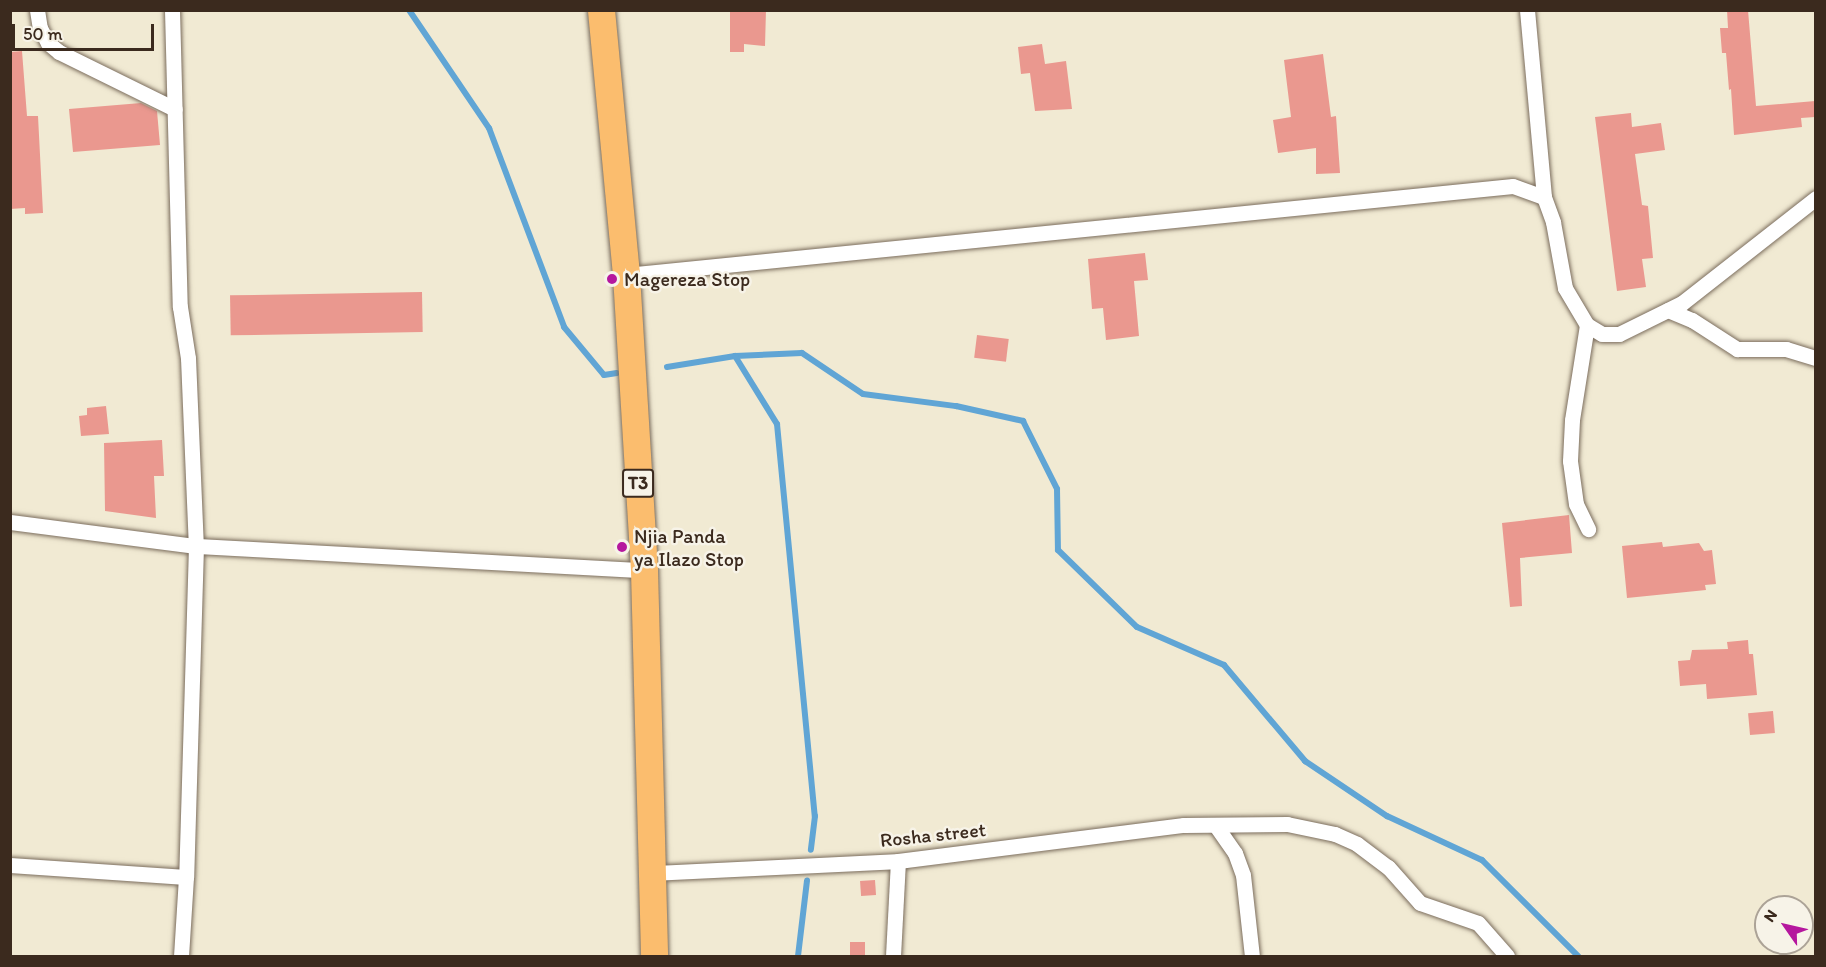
<!DOCTYPE html>
<style>
body{margin:0}
#map{position:relative;width:1826px;height:967px;overflow:hidden;background:#f1ead3;font-family:Itim,sans-serif}
div>[style]{position:absolute}
.stream>*{height:6px;margin:-3px;padding:0 3px;transform-origin:3px;border-radius:3px;background:#60a5d5}
.building>*{inset:0;background:#ea988f;transform-origin:0 0}
.roads{filter:drop-shadow(0 0 2px #7b6d5d) drop-shadow(0 0 2px #7b6d5d)}
.street>*{height:15px;margin:-7.5px;padding:0 7.5px;transform-origin:7.5px;border-radius:7.5px;background:#fff}
.highway>*{height:27px;margin:-13.5px;padding:0 13.5px;transform-origin:13.5px;border-radius:13.5px;background:#fbbd6e}
.dots>*{width:16px;height:16px;translate:-50% -50%;box-sizing:border-box;border:3px solid #f7f3e8;border-radius:50%}
span{translate:-50% -50%;white-space:nowrap;text-align:center;line-height:1.15;-webkit-text-stroke:5px #f7f3e8;paint-order:stroke}
.shield-label span{padding:2px 4px;background:#f7f3e8;border:2px solid;border-radius:4px;-webkit-text-stroke-width:0}
.shield-label{font-size:18px;color:#3b2a1e;font-weight:700}
.poi-label{font-size:20px;color:#3b2a1e}
.left{translate:0 -50%;text-align:left}
.street-label{font-size:20px;color:#3b2a1e}
.frame{position:absolute;inset:0;border:12px solid #3b2a1e;pointer-events:none}
.north{position:absolute;left:1754px;top:895px;width:60px;height:60px;box-sizing:border-box;background:#f7f3e8;border:2px solid #aca397;border-radius:50%;rotate:304deg;font-size:16px;font-weight:700;line-height:24px;text-align:center;color:#3b2a1e}
.north::after{content:'';display:block;margin:auto;width:21px;height:27px;background:#b5179e;clip-path:polygon(50% 0,100% 100%,50% 72%,0 100%)}
.scale{position:absolute;left:12px;top:24px;width:142px;height:27px;box-sizing:border-box;border:3px solid #3b2a1e;border-top:0;padding-left:8px;font-size:18px;line-height:21px;white-space:nowrap;color:#3b2a1e;-webkit-text-stroke:4px #f7f3e8;paint-order:stroke}
</style>
<div id="map">
<div class="stream">
<i style="left:409px;top:10px;width:143px;rotate:55.9deg"></i>
<i style="left:489px;top:128px;width:213px;rotate:69.3deg"></i>
<i style="left:564px;top:327px;width:62px;rotate:50.2deg"></i>
<i style="left:604px;top:375px;width:13px;rotate:-9deg"></i>
<i style="left:735px;top:356px;width:67px;rotate:-2.6deg"></i>
<i style="left:802px;top:353px;width:73px;rotate:33.9deg"></i>
<i style="left:863px;top:394px;width:94px;rotate:7.4deg"></i>
<i style="left:956px;top:406px;width:69px;rotate:12.6deg"></i>
<i style="left:1023px;top:421px;width:76px;rotate:63.4deg"></i>
<i style="left:1057px;top:489px;width:61px;rotate:89.1deg"></i>
<i style="left:1058px;top:550px;width:110px;rotate:44.3deg"></i>
<i style="left:1137px;top:627px;width:95px;rotate:23.6deg"></i>
<i style="left:1224px;top:665px;width:126px;rotate:49.8deg"></i>
<i style="left:1305px;top:761px;width:99px;rotate:33.9deg"></i>
<i style="left:1387px;top:816px;width:105px;rotate:24.9deg"></i>
<i style="left:1482px;top:860px;width:136px;rotate:45deg"></i>
<i style="left:667px;top:367px;width:69px;rotate:-9.2deg"></i>
<i style="left:735px;top:356px;width:80px;rotate:58.3deg"></i>
<i style="left:777px;top:424px;width:394px;rotate:84.5deg"></i>
<i style="left:815px;top:816px;width:34px;rotate:97deg"></i>
<i style="left:798px;top:956px;width:76px;rotate:-83.2deg"></i>
</div>
<div class="building">
<i style="clip-path:polygon(730px 10px,766px 10px,765px 46px,744px 44px,744px 52px,730px 52px)"></i>
<i style="clip-path:polygon(1727px 10px,1748px 10px,1756px 106px,1815px 101px,1815px 117px,1801px 118px,1802px 127px,1734px 135px,1731px 89px,1729px 90px,1726px 53px,1722px 53px,1720px 28px,1728px 28px)"></i>
<i style="clip-path:polygon(1042px 44px,1045px 64px,1066px 61px,1072px 109px,1035px 111px,1030px 73px,1021px 74px,1018px 47px)"></i>
<i style="clip-path:polygon(22px 51px,27px 116px,38px 116px,43px 213px,25px 214px,25px 208px,10px 209px,10px 52px)"></i>
<i style="clip-path:polygon(1323px 54px,1331px 117px,1336px 116px,1340px 173px,1316px 174px,1316px 148px,1278px 153px,1273px 120px,1291px 117px,1284px 60px)"></i>
<i style="clip-path:polygon(141px 103px,157px 111px,160px 145px,73px 152px,69px 109px)"></i>
<i style="clip-path:polygon(1631px 113px,1632px 127px,1661px 123px,1665px 150px,1635px 154px,1642px 205px,1648px 206px,1653px 258px,1642px 259px,1646px 287px,1617px 291px,1595px 117px)"></i>
<i style="clip-path:polygon(1145px 253px,1148px 280px,1134px 281px,1139px 336px,1106px 340px,1103px 308px,1092px 309px,1088px 259px)"></i>
<i style="left:422px;top:292px;width:40px;height:192px;rotate:89deg"></i>
<i style="left:977px;top:335px;width:32px;height:23px;rotate:7deg"></i>
<i style="clip-path:polygon(106px 406px,109px 434px,81px 436px,79px 416px,87px 415px,87px 408px)"></i>
<i style="clip-path:polygon(162px 440px,164px 476px,154px 476px,156px 518px,105px 511px,104px 443px)"></i>
<i style="clip-path:polygon(1569px 515px,1572px 553px,1520px 558px,1522px 606px,1510px 607px,1502px 523px)"></i>
<i style="clip-path:polygon(1662px 542px,1663px 547px,1699px 543px,1704px 551px,1712px 550px,1716px 584px,1705px 585px,1706px 590px,1627px 598px,1622px 546px)"></i>
<i style="clip-path:polygon(1748px 640px,1749px 654px,1753px 654px,1757px 695px,1707px 699px,1706px 684px,1680px 686px,1678px 661px,1690px 660px,1692px 650px,1728px 649px,1727px 642px)"></i>
<i style="left:1773px;top:711px;width:22px;height:25px;rotate:85deg"></i>
<i style="left:875px;top:880px;width:15px;height:15px;rotate:86deg"></i>
<i style="left:850px;top:942px;width:15px;height:15px"></i>
</div>
<div class="roads">
<div class="street">
<i style="left:37px;top:10px;width:18px;rotate:81deg"></i>
<i style="left:40px;top:28px;width:17px;rotate:62deg"></i>
<i style="left:48px;top:43px;width:14px;rotate:39deg"></i>
<i style="left:59px;top:52px;width:129px;rotate:26.2deg"></i>
<i style="left:172px;top:10px;width:297px;rotate:88.5deg"></i>
<i style="left:180px;top:307px;width:52px;rotate:81.1deg"></i>
<i style="left:188px;top:358px;width:188px;rotate:87.6deg"></i>
<i style="left:196px;top:546px;width:331px;rotate:91.7deg"></i>
<i style="left:186px;top:877px;width:79px;rotate:93.6deg"></i>
<i style="left:1527px;top:10px;width:188px;rotate:84.8deg"></i>
<i style="left:626px;top:275px;width:891px;rotate:-5.73deg"></i>
<i style="left:1513px;top:186px;width:33px;rotate:20deg"></i>
<i style="left:1544px;top:197px;width:27px;rotate:70deg"></i>
<i style="left:1553px;top:222px;width:67px;rotate:79.7deg"></i>
<i style="left:1565px;top:288px;width:43px;rotate:59.3deg"></i>
<i style="left:1587px;top:325px;width:17px;rotate:31deg"></i>
<i style="left:1602px;top:334px;width:17px"></i>
<i style="left:1619px;top:334px;width:70px;rotate:-26.2deg"></i>
<i style="left:1682px;top:303px;width:170px;rotate:-38.1deg"></i>
<i style="left:1668px;top:310px;width:26px;rotate:23deg"></i>
<i style="left:1692px;top:320px;width:54px;rotate:32.8deg"></i>
<i style="left:1737px;top:349px;width:49px"></i>
<i style="left:1786px;top:349px;width:31px;rotate:17deg"></i>
<i style="left:1587px;top:325px;width:96px;rotate:99deg"></i>
<i style="left:1572px;top:420px;width:41px;rotate:92.8deg"></i>
<i style="left:1570px;top:461px;width:43px;rotate:82.1deg"></i>
<i style="left:1576px;top:504px;width:28px;rotate:64deg"></i>
<i style="left:10px;top:522px;width:188px;rotate:7.4deg"></i>
<i style="left:196px;top:546px;width:449px;rotate:3.1deg"></i>
<i style="left:1216px;top:826px;width:33px;rotate:55deg"></i>
<i style="left:1235px;top:853px;width:23px;rotate:70deg"></i>
<i style="left:1243px;top:875px;width:81px;rotate:83.7deg"></i>
<i style="left:10px;top:865px;width:176px;rotate:3.9deg"></i>
<i style="left:653px;top:873px;width:245px;rotate:-2.8deg"></i>
<i style="left:898px;top:861px;width:288px;rotate:-7.2deg"></i>
<i style="left:1184px;top:825px;width:103px;rotate:-0.6deg"></i>
<i style="left:1287px;top:824px;width:49px;rotate:11.8deg"></i>
<i style="left:1335px;top:834px;width:24px;rotate:24deg"></i>
<i style="left:1357px;top:844px;width:39px;rotate:37deg"></i>
<i style="left:1388px;top:867px;width:48px;rotate:48.4deg"></i>
<i style="left:1420px;top:903px;width:61px;rotate:19deg"></i>
<i style="left:1478px;top:923px;width:44px;rotate:48.7deg"></i>
<i style="left:893px;top:956px;width:95px;rotate:-87deg"></i>
</div>
<div class="highway">
<i style="left:601px;top:10px;width:266px;rotate:84.6deg"></i>
<i style="left:626px;top:275px;width:296px;rotate:86.5deg"></i>
<i style="left:644px;top:570px;width:386px;rotate:88.5deg"></i>
</div>
</div>
<div class="dots">
<i style="left:612px;top:279px;background:#b5179e"></i>
<i style="left:622px;top:547px;background:#b5179e"></i>
</div>
<div class="shield-label">
<span style="left:638px;top:483px">T3</span>
</div>
<div class="poi-label">
<span class="left" style="left:624px;top:279px">Magereza Stop</span>
<span class="left" style="left:634px;top:548px">Njia Panda<br>ya Ilazo Stop</span>
</div>
<div class="street-label">
<span style="left:933px;top:835px;rotate:-6deg">Rosha street</span>
</div>
<div class="frame"></div>
<div class="north">N</div>
<div class="scale">50 m</div>
</div>
